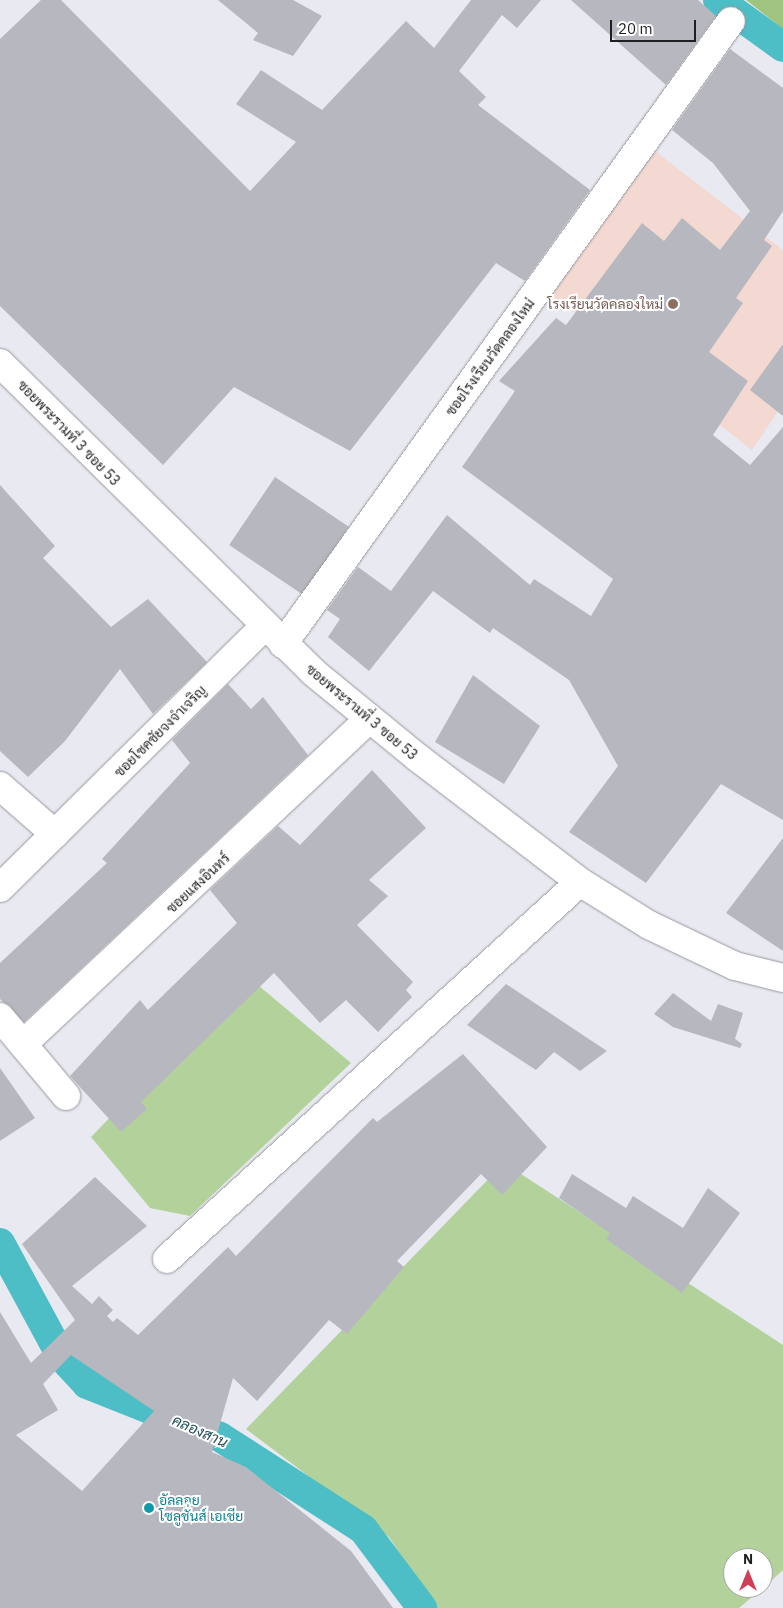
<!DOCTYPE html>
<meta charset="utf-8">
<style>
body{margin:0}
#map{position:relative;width:783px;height:1608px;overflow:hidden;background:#e8e9f1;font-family:"IBM Plex Sans",Sarabun,sans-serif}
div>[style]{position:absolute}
.education>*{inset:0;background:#f3d9d2}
.green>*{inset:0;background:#b3d29b}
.forest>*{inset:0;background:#9ec47f}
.canal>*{height:30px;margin:-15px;padding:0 15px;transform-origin:15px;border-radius:15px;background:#4dbdc6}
.building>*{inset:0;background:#b7b8bf;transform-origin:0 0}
.roads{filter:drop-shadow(0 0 1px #97989f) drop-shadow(0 0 1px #97989f)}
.minor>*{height:28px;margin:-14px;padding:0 14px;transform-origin:14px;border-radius:14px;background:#fff}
.tertiary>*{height:28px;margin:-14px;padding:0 14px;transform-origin:14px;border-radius:14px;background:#fff}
.dots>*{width:14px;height:14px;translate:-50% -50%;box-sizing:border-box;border:2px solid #fff;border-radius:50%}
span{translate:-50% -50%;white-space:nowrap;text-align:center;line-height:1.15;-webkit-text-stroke:4px #fff;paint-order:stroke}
.education-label{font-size:14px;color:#785e54}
.right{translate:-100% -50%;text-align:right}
.street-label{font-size:14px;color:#1e1f21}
.culture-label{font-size:14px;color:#0d838f}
.left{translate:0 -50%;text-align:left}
.water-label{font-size:15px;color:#235357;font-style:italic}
.north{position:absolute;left:723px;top:1548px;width:50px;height:50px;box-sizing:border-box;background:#fff;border:1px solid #a5a5a6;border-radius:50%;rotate:0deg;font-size:14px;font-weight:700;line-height:20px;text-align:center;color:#1e1f21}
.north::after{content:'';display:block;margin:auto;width:18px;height:22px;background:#cf3f58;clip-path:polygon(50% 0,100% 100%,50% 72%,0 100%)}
.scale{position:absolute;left:610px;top:20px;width:86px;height:22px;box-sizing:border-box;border:2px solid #1e1f21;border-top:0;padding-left:6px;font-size:15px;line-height:18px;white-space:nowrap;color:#1e1f21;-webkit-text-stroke:4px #fff;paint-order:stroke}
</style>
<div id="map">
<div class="education">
<i style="clip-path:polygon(651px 148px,783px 250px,783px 404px,752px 450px,550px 294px)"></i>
</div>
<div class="green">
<i style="clip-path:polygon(247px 976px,351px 1063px,190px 1216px,150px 1208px,91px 1137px)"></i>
<i style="clip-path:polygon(504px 1163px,783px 1345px,783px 1570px,763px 1588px,763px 1558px,733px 1558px,733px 1588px,763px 1588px,739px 1608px,436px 1608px,389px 1537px,246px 1429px)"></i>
</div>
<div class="forest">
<i style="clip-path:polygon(746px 0,783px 0,783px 29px)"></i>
</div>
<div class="canal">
<i style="left:718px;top:0;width:80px;rotate:35.9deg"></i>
<i style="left:0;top:1243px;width:128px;rotate:61.6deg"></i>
<i style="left:61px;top:1356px;width:38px;rotate:47deg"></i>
<i style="left:87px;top:1384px;width:143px;rotate:21.7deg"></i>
<i style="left:220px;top:1437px;width:170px;rotate:32.8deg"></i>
<i style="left:363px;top:1529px;width:99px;rotate:53.2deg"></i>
</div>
<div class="building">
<i style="clip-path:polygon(41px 0,61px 0,250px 191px,296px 142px,236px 104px,261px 70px,322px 110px,406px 21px,434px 48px,471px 0,541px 0,517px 28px,502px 15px,459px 71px,486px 97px,478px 105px,590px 190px,525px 281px,496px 263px,350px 451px,234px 387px,163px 465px,0 306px,0 39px)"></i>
<i style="clip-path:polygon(218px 0,293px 0,322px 16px,293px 56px,253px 40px,258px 33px)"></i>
<i style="clip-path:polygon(571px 0,698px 0,716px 16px,666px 85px)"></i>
<i style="clip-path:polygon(730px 49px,783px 88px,783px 211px,764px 240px,772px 246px,736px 298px,743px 303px,709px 352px,748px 381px,713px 435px,750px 465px,783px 427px,783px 820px,721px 784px,646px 883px,569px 832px,618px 766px,569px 680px,493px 628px,490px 633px,433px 591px,369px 671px,328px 637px,340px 619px,327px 610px,358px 567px,391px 591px,447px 515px,530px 585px,534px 579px,591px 616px,613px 579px,462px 467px,515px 391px,499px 381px,556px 318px,566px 325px,642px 223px,664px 241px,682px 218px,720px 250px,750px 211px,713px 163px,672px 130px)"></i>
<i style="clip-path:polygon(783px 344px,783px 416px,750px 390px)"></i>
<i style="left:275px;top:477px;width:89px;height:82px;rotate:34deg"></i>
<i style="clip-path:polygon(0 485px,55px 546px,43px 558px,111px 627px,148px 599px,207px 662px,153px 714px,120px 669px,65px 741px,28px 777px,0 751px)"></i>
<i style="clip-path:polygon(473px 675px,540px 726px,504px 784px,435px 742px)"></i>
<i style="clip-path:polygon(228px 684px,251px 709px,263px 697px,308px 755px,24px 1022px,0 999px,0 963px,107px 863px,102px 859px,190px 763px,172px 740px)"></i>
<i style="clip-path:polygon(372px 770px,426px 828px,369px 880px,388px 896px,357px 925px,413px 982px,406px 990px,412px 997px,378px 1032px,346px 1000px,320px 1023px,274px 973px,141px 1102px,147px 1109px,121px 1132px,70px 1076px,140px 1000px,148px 1010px,237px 923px,210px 890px,278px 826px,300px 845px)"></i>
<i style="clip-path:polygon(783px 838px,783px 951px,726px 913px)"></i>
<i style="clip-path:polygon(506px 984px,607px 1051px,580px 1071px,554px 1052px,536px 1070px,467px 1025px)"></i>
<i style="clip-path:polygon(673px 993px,711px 1021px,718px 1004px,743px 1013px,735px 1039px,742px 1044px,740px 1048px,673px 1027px,654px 1014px)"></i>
<i style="clip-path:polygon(evenodd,463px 1054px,547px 1147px,502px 1195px,481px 1174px,397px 1261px,404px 1267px,347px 1334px,329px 1320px,257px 1401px,233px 1378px,212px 1452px,246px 1467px,351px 1551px,393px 1608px,0 1608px,0 1312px,31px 1363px,75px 1320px,22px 1244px,95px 1177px,147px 1226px,72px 1286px,92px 1304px,99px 1296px,113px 1310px,107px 1316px,113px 1322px,117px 1318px,138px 1335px,228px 1247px,236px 1256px,373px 1118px,377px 1122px,463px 1054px,71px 1355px,154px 1411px,82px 1491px,16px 1435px,58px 1410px,43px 1384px,71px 1355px)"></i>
<i style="clip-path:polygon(0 1068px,35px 1118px,0 1141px)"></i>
<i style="clip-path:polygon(572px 1174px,626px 1208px,633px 1196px,683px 1228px,708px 1188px,740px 1213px,682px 1293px,606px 1239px,610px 1233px,559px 1198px)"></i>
</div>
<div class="roads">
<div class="minor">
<i style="left:283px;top:644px;width:767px;rotate:-54.28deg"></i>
<i style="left:0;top:786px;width:73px;rotate:41.1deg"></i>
<i style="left:0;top:888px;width:373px;rotate:-44.7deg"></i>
<i style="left:0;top:1017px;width:103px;rotate:50.1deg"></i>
<i style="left:23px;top:1044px;width:475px;rotate:-43.2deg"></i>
<i style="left:167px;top:1259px;width:559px;rotate:-42.39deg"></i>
</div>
<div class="tertiary">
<i style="left:0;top:363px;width:440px;rotate:44.6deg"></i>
<i style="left:313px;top:672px;width:136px;rotate:39.3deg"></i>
<i style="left:418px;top:758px;width:204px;rotate:37.4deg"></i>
<i style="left:580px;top:882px;width:81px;rotate:31.9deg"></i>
<i style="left:649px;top:925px;width:95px;rotate:25.5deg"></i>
<i style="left:735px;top:966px;width:49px;rotate:14deg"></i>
</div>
</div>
<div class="dots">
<i style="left:673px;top:304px;background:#8d6e63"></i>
<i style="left:149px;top:1508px;background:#0f9aa8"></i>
</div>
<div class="education-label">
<span class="right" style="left:663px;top:304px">โรงเรียนวัดคลองใหม่</span>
</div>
<div class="street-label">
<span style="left:490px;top:357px;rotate:-54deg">ซอยโรงเรียนวัดคลองใหม่</span>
<span style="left:69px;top:433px;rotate:46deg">ซอยพระรามที่ 3 ซอย 53</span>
<span style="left:362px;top:712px;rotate:40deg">ซอยพระรามที่ 3 ซอย 53</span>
<span style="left:160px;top:731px;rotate:-45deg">ซอยโชคชัยจงจำเจริญ</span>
<span style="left:198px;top:883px;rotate:-43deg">ซอยแสงอินทร์</span>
</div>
<div class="culture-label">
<span class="left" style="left:159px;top:1508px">อัลลอย<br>โซลูชั่นส์ เอเชีย</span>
</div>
<div class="water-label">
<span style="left:200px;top:1431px;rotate:24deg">คลองสาน</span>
</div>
<div class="north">N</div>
<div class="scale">20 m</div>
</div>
